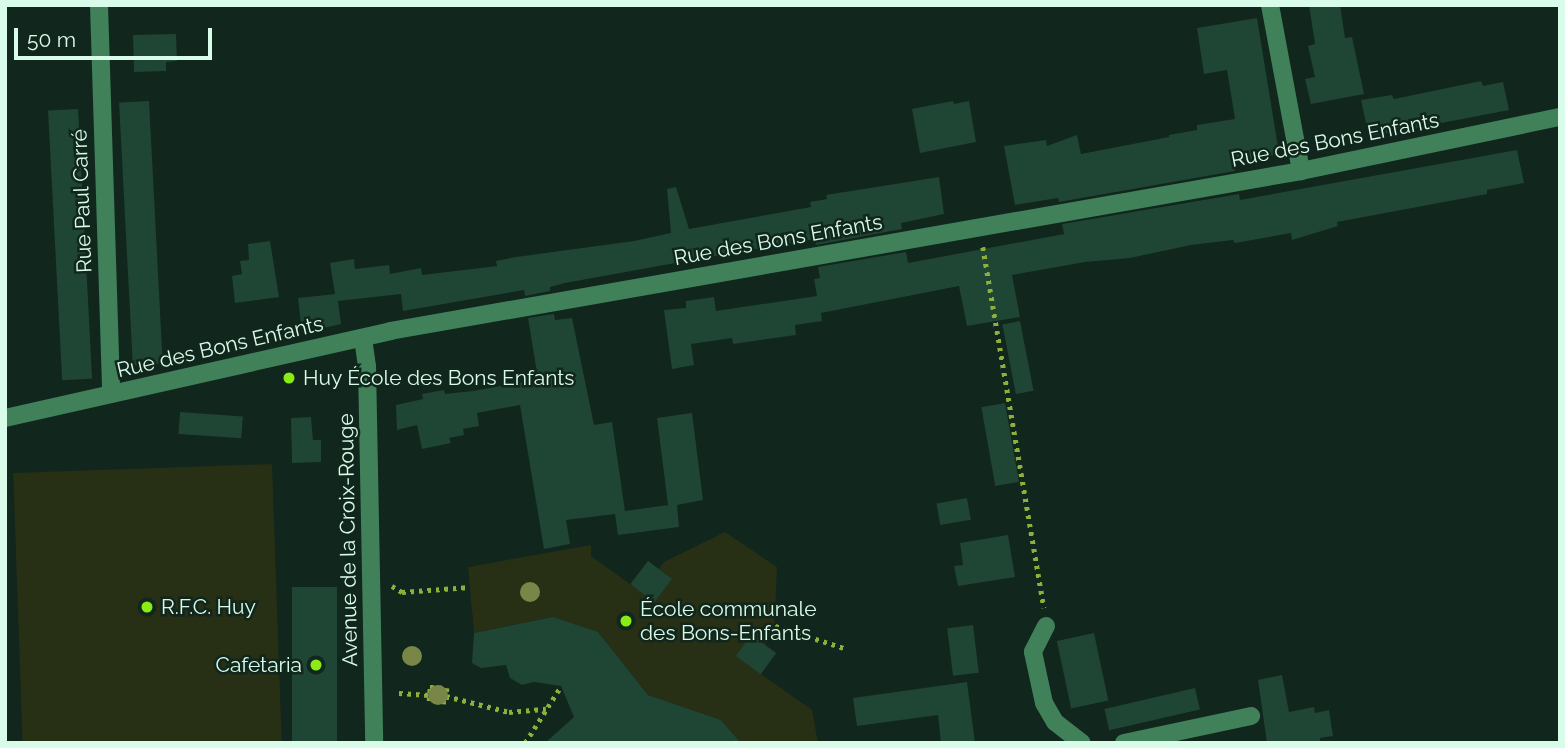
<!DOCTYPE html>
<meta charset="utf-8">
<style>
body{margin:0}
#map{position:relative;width:1565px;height:748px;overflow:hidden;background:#11261c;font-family:Raleway,sans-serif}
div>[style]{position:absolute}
.green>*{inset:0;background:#272f15;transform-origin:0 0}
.building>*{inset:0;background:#1f4534;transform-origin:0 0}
.path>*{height:4.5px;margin-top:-2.25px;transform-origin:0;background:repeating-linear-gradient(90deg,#8db03a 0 3.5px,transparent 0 8.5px)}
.minor>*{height:18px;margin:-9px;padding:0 9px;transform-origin:9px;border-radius:9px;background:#40815a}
.trees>*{width:20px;height:20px;margin:-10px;border-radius:50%;background:#788747}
.dots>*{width:19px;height:19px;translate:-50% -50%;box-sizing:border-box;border:4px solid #11261c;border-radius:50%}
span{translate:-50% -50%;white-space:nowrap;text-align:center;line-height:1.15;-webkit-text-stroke:5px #11261c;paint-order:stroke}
.street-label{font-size:21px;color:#d9fcea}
.poi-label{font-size:21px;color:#d9fcea}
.left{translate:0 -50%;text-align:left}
.right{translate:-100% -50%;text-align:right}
.frame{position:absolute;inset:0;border:7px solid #d9fcea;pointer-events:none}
.scale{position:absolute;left:14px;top:28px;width:198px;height:32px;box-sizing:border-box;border:4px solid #d9fcea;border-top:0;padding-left:9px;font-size:21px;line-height:24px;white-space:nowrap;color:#d9fcea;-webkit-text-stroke:5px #11261c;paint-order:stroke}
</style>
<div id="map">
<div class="green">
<i style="left:272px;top:464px;width:279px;height:259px;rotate:88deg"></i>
<i style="clip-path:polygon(725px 532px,777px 567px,774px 632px,765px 644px,776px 653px,761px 674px,812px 710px,818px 743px,741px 743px,721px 720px,648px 695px,598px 632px,553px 617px,474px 633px,468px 567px,591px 545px,591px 556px,630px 584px,648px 561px,659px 569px,664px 562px)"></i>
</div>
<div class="building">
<i style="clip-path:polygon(1309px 5px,1340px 5px,1345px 38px,1352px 37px,1364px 94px,1311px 104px,1305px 79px,1315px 77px,1308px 46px,1315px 44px)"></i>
<i style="clip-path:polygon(1257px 18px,1278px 147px,1272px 156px,1233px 163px,1235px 171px,1059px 202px,1058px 198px,1015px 205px,1004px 146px,1046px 140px,1047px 146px,1077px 135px,1081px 154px,1169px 137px,1169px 135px,1197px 130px,1197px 125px,1235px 119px,1227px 70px,1204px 74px,1197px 28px)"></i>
<i style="clip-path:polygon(176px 34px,177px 61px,166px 62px,166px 71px,134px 72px,133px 35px)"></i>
<i style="clip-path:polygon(1481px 81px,1483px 86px,1503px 82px,1509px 110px,1369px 137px,1361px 100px,1392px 95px,1394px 99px)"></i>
<i style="left:149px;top:101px;width:263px;height:30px;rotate:87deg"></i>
<i style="clip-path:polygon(953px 101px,954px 104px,969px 101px,976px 142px,920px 153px,912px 109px)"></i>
<i style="left:78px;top:109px;width:270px;height:30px;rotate:87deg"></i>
<i style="clip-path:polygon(1517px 150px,1524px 183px,1487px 190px,1487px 194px,1337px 222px,1338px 226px,1292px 240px,1291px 233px,1235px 243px,1233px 240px,1191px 245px,1130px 258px,1085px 262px,1012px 275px,1020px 317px,967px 326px,959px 286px,821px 313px,822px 321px,795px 325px,796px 335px,733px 344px,732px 338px,691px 344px,694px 365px,672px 369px,664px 310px,686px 308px,686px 301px,714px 297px,716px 311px,817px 296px,814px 279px,820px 278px,818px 267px,906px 252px,908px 263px,1064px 234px,1062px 224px,1239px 194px,1240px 200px)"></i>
<i style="clip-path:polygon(939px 177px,944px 214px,901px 223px,902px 229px,816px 245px,815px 239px,692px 260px,565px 283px,550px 287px,550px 291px,525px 296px,524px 290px,403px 311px,401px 294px,338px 301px,341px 324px,302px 333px,298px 298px,335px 294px,330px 263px,354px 259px,355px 269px,389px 265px,390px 274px,421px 268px,422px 275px,497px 266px,496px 261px,516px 257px,634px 241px,671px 233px,667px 189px,676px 187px,689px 229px,811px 207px,810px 202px,827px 199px,826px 195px)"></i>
<i style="clip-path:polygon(270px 241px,279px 297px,235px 303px,232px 276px,242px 274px,240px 261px,249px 260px,248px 244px)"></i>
<i style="clip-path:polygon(554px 314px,555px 320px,572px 318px,594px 425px,612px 422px,625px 511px,668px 505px,657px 418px,692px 413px,703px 500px,677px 505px,679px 527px,618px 535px,615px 514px,566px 520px,570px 544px,544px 549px,520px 405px,477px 413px,479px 426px,463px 429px,464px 435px,449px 438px,451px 443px,422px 449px,417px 425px,397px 430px,396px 405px,423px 399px,422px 394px,444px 390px,445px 394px,473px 391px,538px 379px,528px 318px)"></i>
<i style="left:1020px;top:321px;width:71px;height:18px;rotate:79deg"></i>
<i style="left:1005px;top:403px;width:80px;height:24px;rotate:80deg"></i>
<i style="left:180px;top:412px;width:63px;height:22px;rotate:4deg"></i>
<i style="clip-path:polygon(311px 417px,313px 440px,321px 440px,321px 462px,292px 463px,291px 418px)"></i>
<i style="left:967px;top:498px;width:22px;height:31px;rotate:80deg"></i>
<i style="clip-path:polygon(1008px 535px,1015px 577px,958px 586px,954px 566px,963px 565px,960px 543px)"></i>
<i style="left:648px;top:561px;width:30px;height:29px;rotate:37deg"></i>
<i style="left:292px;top:587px;width:45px;height:156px"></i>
<i style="clip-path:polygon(553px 617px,598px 632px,648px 695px,721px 720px,741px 743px,545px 743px,574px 717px,561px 686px,534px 682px,522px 685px,510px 678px,506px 665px,481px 668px,472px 663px,474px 633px)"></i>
<i style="left:973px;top:625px;width:48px;height:26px;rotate:83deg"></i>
<i style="left:1094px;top:633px;width:69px;height:38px;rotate:78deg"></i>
<i style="left:751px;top:635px;width:31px;height:26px;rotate:36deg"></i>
<i style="clip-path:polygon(1282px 675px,1289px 712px,1314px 707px,1315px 713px,1329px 710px,1333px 736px,1320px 738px,1320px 743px,1267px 743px,1258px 680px)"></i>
<i style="clip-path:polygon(967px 682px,975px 743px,941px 743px,938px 715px,857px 726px,853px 698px)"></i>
<i style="left:1195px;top:688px;width:22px;height:93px;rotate:77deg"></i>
</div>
<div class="path">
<i style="left:983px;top:247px;width:366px;rotate:80.4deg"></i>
<i style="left:392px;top:586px;width:12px;rotate:31deg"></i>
<i style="left:402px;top:592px;width:68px;rotate:-4.2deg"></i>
<i style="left:775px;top:626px;width:76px;rotate:17.7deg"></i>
<i style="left:430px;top:687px;width:17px;rotate:3deg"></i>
<i style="left:447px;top:688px;width:14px;rotate:94deg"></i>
<i style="left:446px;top:702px;width:17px;rotate:-177deg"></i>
<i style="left:429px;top:701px;width:14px;rotate:-86deg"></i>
<i style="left:399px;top:693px;width:30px;rotate:4deg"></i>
<i style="left:446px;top:696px;width:65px;rotate:14.3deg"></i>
<i style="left:509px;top:712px;width:37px;rotate:-5deg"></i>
<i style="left:525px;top:743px;width:67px;rotate:-57.7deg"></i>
</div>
<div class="minor">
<i style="left:99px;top:5px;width:389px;rotate:88.2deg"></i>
<i style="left:1270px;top:5px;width:169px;rotate:79.4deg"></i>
<i style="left:363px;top:338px;width:28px;rotate:82deg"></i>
<i style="left:367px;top:366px;width:377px;rotate:88.9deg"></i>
<i style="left:5px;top:418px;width:395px;rotate:-12.7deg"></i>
<i style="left:390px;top:331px;width:925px;rotate:-9.96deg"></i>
<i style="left:1301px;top:171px;width:265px;rotate:-11.8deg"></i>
<i style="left:1046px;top:626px;width:29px;rotate:117deg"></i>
<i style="left:1033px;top:652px;width:52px;rotate:77.8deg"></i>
<i style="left:1044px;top:703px;width:22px;rotate:60deg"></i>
<i style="left:1055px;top:722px;width:34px;rotate:38deg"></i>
<i style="left:1124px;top:743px;width:130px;rotate:-12deg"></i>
</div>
<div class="trees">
<i style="left:530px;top:592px"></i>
<i style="left:412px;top:656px"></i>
<i style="left:438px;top:695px"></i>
</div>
<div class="dots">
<i style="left:289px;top:378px;background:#8bec15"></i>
<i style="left:147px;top:607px;background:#8bec15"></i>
<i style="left:626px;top:621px;background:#8bec15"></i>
<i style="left:316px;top:665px;background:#8bec15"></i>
</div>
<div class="street-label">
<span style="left:1335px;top:140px;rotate:-11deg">Rue des Bons Enfants</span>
<span style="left:82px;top:201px;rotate:-92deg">Rue Paul Carré</span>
<span style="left:778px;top:240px;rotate:-10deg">Rue des Bons Enfants</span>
<span style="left:220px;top:347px;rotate:-13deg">Rue des Bons Enfants</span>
<span style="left:348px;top:540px;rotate:-91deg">Avenue de la Croix-Rouge</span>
</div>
<div class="poi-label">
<span class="left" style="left:303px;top:378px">Huy École des Bons Enfants</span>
<span class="left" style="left:161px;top:607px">R.F.C. Huy</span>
<span class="left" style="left:640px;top:621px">École communale<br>des Bons-Enfants</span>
<span class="right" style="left:302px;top:665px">Cafetaria</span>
</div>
<div class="frame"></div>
<div class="scale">50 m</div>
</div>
